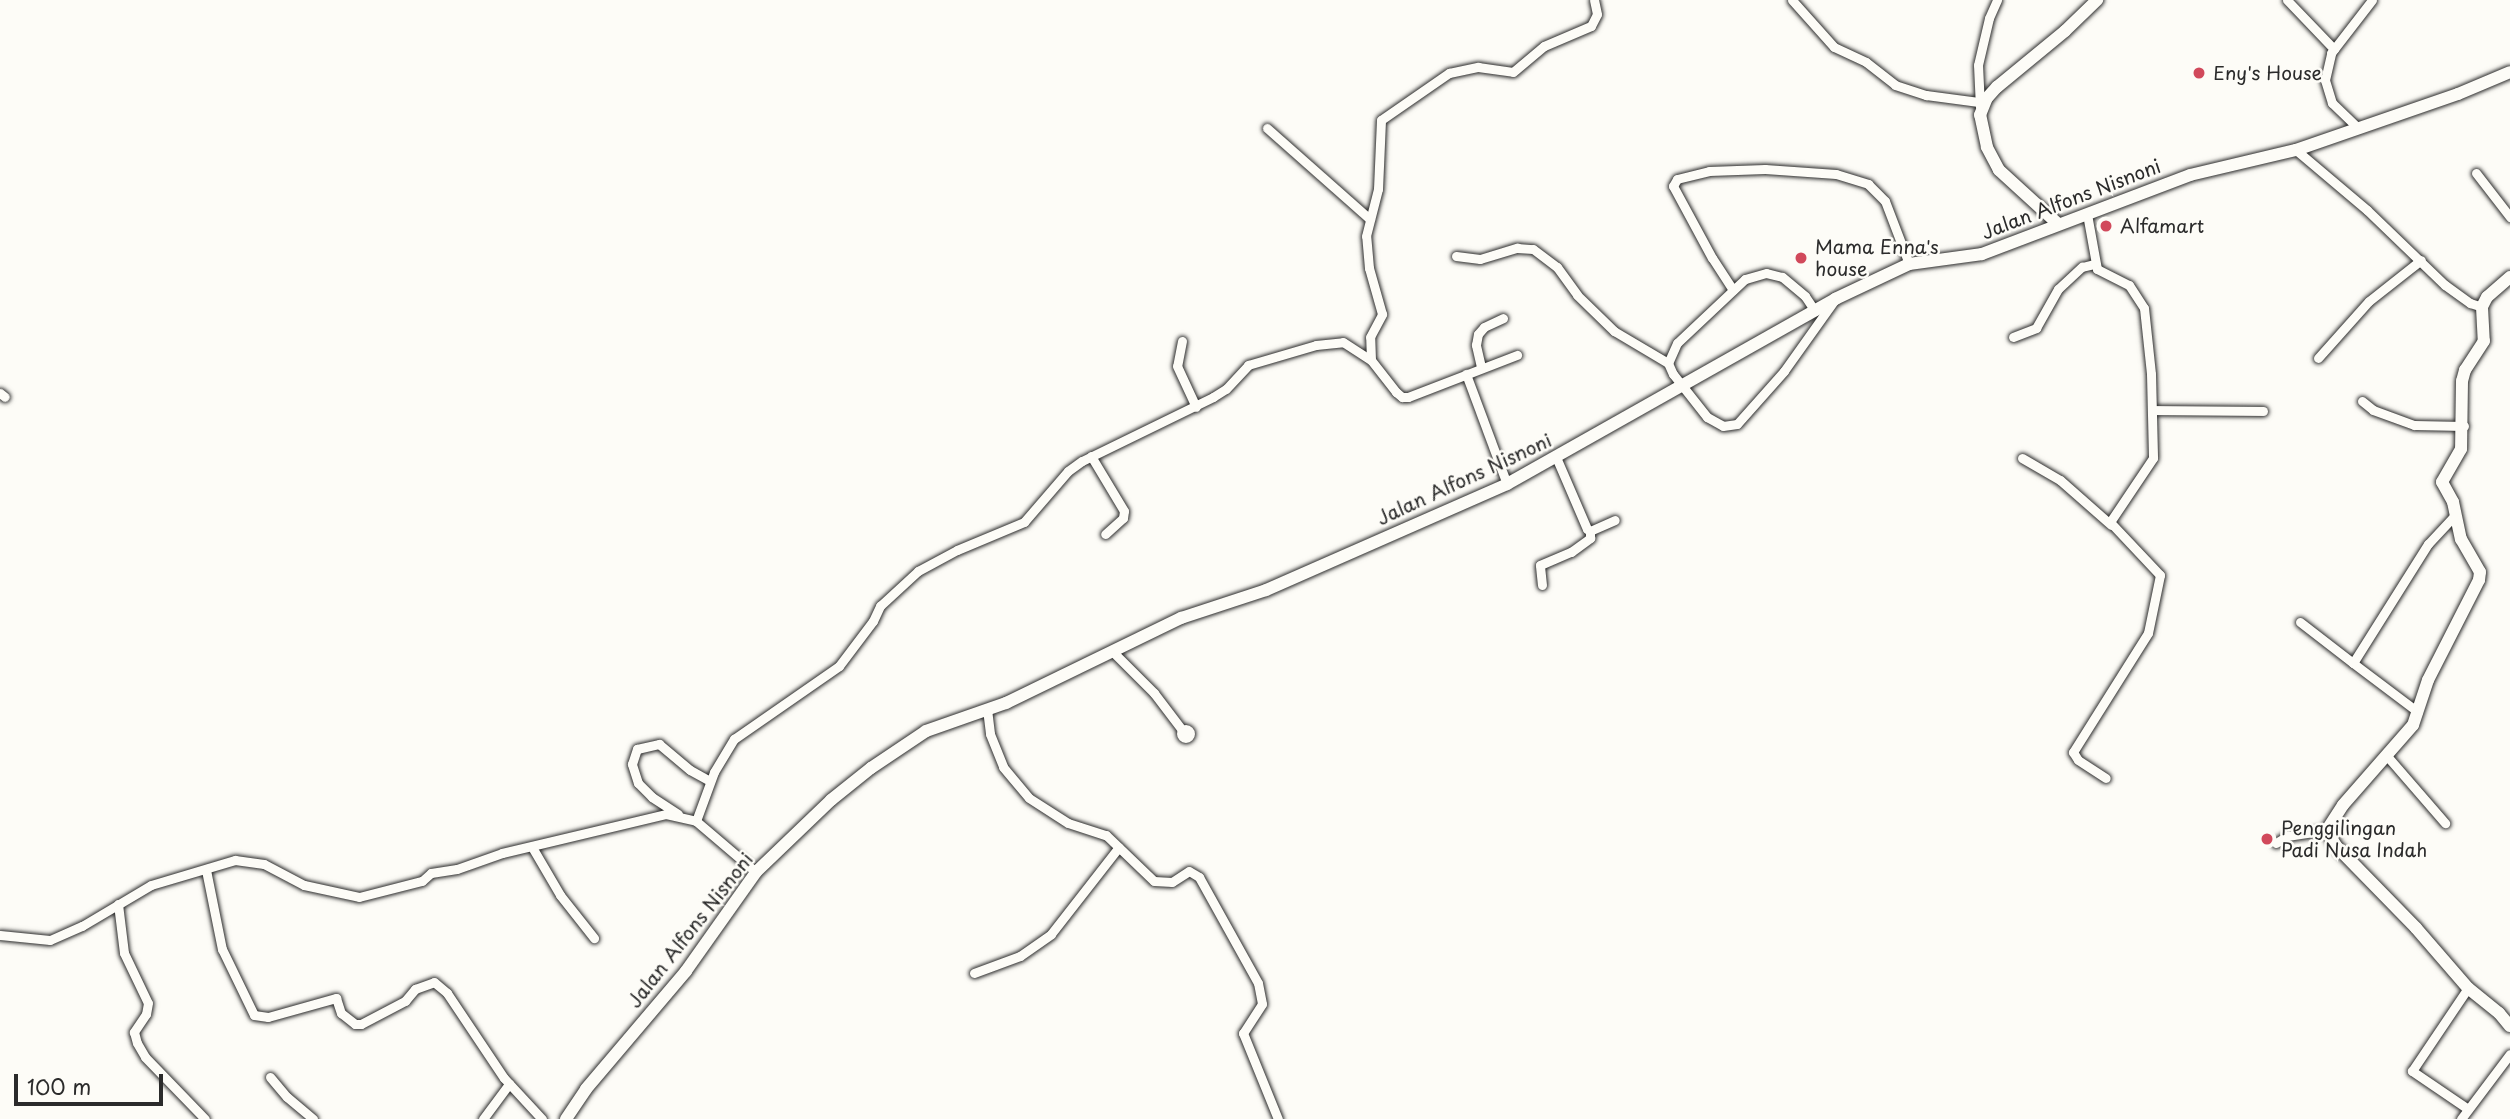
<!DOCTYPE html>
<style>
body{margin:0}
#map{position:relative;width:2510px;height:1119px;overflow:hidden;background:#fdfcf7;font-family:"Playpen Sans",sans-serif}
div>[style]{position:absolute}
.roads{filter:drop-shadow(0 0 2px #2b2b2b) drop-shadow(0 0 2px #2b2b2b)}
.street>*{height:9px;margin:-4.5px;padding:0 4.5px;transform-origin:4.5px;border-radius:4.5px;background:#fdfcf7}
.street>.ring{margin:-4.5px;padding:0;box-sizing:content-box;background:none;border:9px solid #fdfcf7;border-radius:50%}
.secondary>*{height:12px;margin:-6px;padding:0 6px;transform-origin:6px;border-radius:6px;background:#fdfcf7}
.dots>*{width:19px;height:19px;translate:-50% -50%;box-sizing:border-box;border:4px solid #fdfcf7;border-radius:50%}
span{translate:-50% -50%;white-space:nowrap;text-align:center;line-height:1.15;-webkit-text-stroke:5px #fdfcf7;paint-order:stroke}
.poi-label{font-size:19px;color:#2b2b2b}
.left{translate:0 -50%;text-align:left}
.street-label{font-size:19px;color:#2b2b2b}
.scale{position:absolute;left:14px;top:1074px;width:149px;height:32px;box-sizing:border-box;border:4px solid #2b2b2b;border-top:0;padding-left:9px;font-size:21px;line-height:24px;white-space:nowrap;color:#2b2b2b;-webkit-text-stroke:5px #fdfcf7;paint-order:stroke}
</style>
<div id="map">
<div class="roads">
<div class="street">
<i style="left:1792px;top:0;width:63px;rotate:48.2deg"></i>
<i style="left:1834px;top:47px;width:35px;rotate:25deg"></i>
<i style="left:1866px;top:62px;width:37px;rotate:38deg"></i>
<i style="left:1895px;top:85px;width:33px;rotate:18deg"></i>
<i style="left:1926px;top:95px;width:53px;rotate:7.5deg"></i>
<i style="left:2287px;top:0;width:68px;rotate:46.2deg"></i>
<i style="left:1980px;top:107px;width:42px;rotate:-92.7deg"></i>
<i style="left:1978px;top:65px;width:48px;rotate:-76.8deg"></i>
<i style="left:1989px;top:18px;width:20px;rotate:-66deg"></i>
<i style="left:2357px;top:127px;width:35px;rotate:-136deg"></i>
<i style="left:2332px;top:103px;width:24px;rotate:-107deg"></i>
<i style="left:2325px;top:80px;width:28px;rotate:-77deg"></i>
<i style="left:2331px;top:53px;width:67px;rotate:-52.3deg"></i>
<i style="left:1267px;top:128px;width:137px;rotate:41.5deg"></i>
<i style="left:2296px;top:150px;width:93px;rotate:40.2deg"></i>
<i style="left:2367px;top:210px;width:108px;rotate:43.9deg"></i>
<i style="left:2445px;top:285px;width:31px;rotate:36deg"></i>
<i style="left:2470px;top:303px;width:13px;rotate:18deg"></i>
<i style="left:2476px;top:173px;width:56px;rotate:52.3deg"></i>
<i style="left:2087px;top:214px;width:56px;rotate:79.7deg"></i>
<i style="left:2097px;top:269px;width:36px;rotate:27deg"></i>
<i style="left:2129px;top:285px;width:27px;rotate:57deg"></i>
<i style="left:2144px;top:308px;width:66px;rotate:83.9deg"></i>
<i style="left:2151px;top:374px;width:84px;rotate:88.6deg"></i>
<i style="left:2153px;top:458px;width:77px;rotate:123.9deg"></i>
<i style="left:2110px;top:522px;width:73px;rotate:46.7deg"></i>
<i style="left:2160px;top:575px;width:59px;rotate:101.7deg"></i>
<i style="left:2148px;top:633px;width:141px;rotate:122.2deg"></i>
<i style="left:2073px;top:752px;width:9px;rotate:58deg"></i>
<i style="left:2078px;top:760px;width:33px;rotate:33deg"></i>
<i style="left:1456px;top:256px;width:24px;rotate:7deg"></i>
<i style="left:1480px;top:259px;width:39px;rotate:-17deg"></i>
<i style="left:1517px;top:248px;width:16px;rotate:4deg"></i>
<i style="left:1533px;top:249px;width:30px;rotate:37deg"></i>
<i style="left:1557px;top:267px;width:34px;rotate:54deg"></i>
<i style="left:1577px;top:295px;width:52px;rotate:44.2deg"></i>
<i style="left:1614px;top:331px;width:63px;rotate:30.7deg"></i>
<i style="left:1733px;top:290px;width:38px;rotate:-123deg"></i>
<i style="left:1712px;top:258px;width:82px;rotate:-118.4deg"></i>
<i style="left:1673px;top:186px;width:8px;rotate:-60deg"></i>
<i style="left:1677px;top:179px;width:33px;rotate:-14deg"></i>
<i style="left:1709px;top:171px;width:56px;rotate:-2deg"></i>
<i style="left:1765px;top:169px;width:71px;rotate:4deg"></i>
<i style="left:1836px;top:174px;width:34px;rotate:17deg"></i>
<i style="left:1868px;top:184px;width:24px;rotate:45deg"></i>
<i style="left:1885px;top:201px;width:67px;rotate:69.1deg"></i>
<i style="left:1815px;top:311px;width:18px;rotate:-124deg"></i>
<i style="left:1805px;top:296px;width:30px;rotate:-140deg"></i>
<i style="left:1782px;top:277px;width:16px;rotate:-166deg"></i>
<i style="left:1766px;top:273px;width:22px;rotate:164deg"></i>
<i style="left:1745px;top:279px;width:93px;rotate:136.7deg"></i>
<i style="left:1677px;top:343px;width:22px;rotate:114deg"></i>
<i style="left:1668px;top:363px;width:12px;rotate:66deg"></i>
<i style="left:1673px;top:374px;width:55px;rotate:51.7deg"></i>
<i style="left:1707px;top:417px;width:18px;rotate:29deg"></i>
<i style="left:1723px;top:426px;width:14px;rotate:-8deg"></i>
<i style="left:1737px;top:424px;width:71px;rotate:-48.4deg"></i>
<i style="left:1784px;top:371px;width:86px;rotate:-54.5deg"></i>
<i style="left:2013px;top:337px;width:25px;rotate:-21deg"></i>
<i style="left:2036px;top:328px;width:45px;rotate:-60.6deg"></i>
<i style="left:2058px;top:289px;width:33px;rotate:-43deg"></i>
<i style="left:2082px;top:267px;width:12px;rotate:-14deg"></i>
<i style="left:1182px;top:341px;width:25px;rotate:101deg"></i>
<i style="left:1177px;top:366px;width:45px;rotate:65.1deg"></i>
<i style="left:2318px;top:358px;width:76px;rotate:-48.2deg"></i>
<i style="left:2369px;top:301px;width:66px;rotate:-38.3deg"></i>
<i style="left:1371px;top:360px;width:23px;rotate:-92deg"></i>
<i style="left:1370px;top:337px;width:26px;rotate:-62deg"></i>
<i style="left:1382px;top:314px;width:48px;rotate:-105.8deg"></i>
<i style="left:1369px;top:268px;width:32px;rotate:-95deg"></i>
<i style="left:1366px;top:236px;width:49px;rotate:-75.7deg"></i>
<i style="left:1378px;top:189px;width:69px;rotate:-87.5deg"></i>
<i style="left:1381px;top:120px;width:83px;rotate:-34.7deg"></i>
<i style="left:1449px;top:73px;width:30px;rotate:-12deg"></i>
<i style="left:1478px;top:67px;width:35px;rotate:8deg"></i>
<i style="left:1513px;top:72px;width:40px;rotate:-40deg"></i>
<i style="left:1544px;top:46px;width:51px;rotate:-23.1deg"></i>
<i style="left:1591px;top:26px;width:13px;rotate:-63deg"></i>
<i style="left:1597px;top:14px;width:14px;rotate:-102deg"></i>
<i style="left:1481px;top:367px;width:23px;rotate:-103deg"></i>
<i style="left:1476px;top:345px;width:11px;rotate:-80deg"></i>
<i style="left:1478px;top:334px;width:9px;rotate:-49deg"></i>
<i style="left:1484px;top:327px;width:21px;rotate:-25deg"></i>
<i style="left:1466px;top:374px;width:117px;rotate:69.6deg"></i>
<i style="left:0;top:393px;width:6px;rotate:39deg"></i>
<i style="left:2362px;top:401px;width:14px;rotate:39deg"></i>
<i style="left:2373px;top:410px;width:44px;rotate:20.1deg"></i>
<i style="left:2414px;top:425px;width:50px;rotate:1.1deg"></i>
<i style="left:2152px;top:410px;width:111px;rotate:0.5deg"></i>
<i style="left:1091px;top:456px;width:64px;rotate:59deg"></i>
<i style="left:1124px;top:511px;width:7px;rotate:98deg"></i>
<i style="left:1123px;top:518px;width:24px;rotate:138deg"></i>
<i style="left:1556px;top:457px;width:78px;rotate:66.7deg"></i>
<i style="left:1587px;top:529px;width:4px;rotate:34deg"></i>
<i style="left:1590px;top:531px;width:27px;rotate:-24deg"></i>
<i style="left:2022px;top:458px;width:44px;rotate:30.1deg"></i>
<i style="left:2060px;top:480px;width:68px;rotate:41.4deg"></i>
<i style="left:1542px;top:585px;width:20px;rotate:-96deg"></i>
<i style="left:1540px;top:565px;width:34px;rotate:-23deg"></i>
<i style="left:1571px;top:552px;width:24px;rotate:-36deg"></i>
<i style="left:1590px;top:538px;width:7px;rotate:-90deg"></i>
<i style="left:2300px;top:622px;width:67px;rotate:37.7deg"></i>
<i style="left:1114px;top:653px;width:57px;rotate:45deg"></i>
<i style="left:1154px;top:693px;width:48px;rotate:52.7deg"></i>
<i style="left:987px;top:709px;width:25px;rotate:83deg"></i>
<i style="left:990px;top:734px;width:35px;rotate:68deg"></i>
<i style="left:1003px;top:767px;width:40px;rotate:50deg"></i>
<i style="left:1029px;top:798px;width:46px;rotate:32.7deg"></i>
<i style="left:1068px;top:823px;width:40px;rotate:18deg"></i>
<i style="left:1106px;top:835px;width:66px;rotate:43.8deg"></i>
<i style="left:1154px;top:881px;width:18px;rotate:3deg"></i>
<i style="left:1172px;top:882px;width:20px;rotate:-33deg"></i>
<i style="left:1189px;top:871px;width:12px;rotate:31deg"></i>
<i style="left:1199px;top:877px;width:121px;rotate:60.9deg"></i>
<i style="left:1258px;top:983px;width:21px;rotate:79deg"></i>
<i style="left:1262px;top:1004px;width:35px;rotate:123deg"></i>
<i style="left:1243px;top:1033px;width:93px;rotate:67.9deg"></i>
<i style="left:2418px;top:712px;width:81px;rotate:-143deg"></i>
<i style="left:2353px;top:663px;width:141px;rotate:-57.8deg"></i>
<i style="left:2428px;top:544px;width:40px;rotate:-47deg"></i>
<i class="ring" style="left:1181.5px;top:729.5px;width:0;height:0"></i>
<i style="left:2387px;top:756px;width:89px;rotate:49.1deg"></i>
<i style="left:678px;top:814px;width:31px;rotate:-147deg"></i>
<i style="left:652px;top:797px;width:20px;rotate:-135deg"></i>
<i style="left:638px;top:783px;width:20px;rotate:-108deg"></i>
<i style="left:632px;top:764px;width:16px;rotate:-72deg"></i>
<i style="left:637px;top:749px;width:23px;rotate:-13deg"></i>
<i style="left:659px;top:744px;width:40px;rotate:40deg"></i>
<i style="left:690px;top:770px;width:23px;rotate:29deg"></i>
<i style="left:696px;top:821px;width:52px;rotate:-69.8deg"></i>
<i style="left:714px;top:772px;width:39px;rotate:-59deg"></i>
<i style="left:734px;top:739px;width:128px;rotate:-34.8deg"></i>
<i style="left:839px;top:666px;width:56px;rotate:-52.9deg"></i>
<i style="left:873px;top:621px;width:17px;rotate:-65deg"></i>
<i style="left:880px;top:606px;width:52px;rotate:-42.6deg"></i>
<i style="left:918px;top:571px;width:44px;rotate:-28.3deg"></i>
<i style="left:957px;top:550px;width:73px;rotate:-22.7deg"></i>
<i style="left:1024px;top:522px;width:67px;rotate:-49.2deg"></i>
<i style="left:1068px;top:471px;width:17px;rotate:-36deg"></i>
<i style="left:1082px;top:461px;width:146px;rotate:-26deg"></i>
<i style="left:1213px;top:397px;width:15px;rotate:-32deg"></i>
<i style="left:1226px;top:389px;width:33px;rotate:-47deg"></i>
<i style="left:1248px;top:365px;width:71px;rotate:-16.4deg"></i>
<i style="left:1316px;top:345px;width:27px;rotate:-6deg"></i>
<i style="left:1343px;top:342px;width:33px;rotate:33deg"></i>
<i style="left:1371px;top:360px;width:41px;rotate:52deg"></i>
<i style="left:1396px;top:392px;width:8px;rotate:40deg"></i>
<i style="left:1402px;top:397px;width:6px"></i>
<i style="left:1408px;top:397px;width:117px;rotate:-21.1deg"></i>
<i style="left:2276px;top:843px;width:13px;rotate:-32deg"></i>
<i style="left:2287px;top:836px;width:40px;rotate:-8.5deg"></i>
<i style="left:532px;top:847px;width:56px;rotate:59.7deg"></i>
<i style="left:560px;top:895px;width:55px;rotate:51.7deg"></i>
<i style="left:206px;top:870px;width:81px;rotate:78.6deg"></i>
<i style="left:222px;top:949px;width:73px;rotate:64.1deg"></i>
<i style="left:254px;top:1015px;width:14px;rotate:8deg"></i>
<i style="left:268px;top:1017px;width:71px;rotate:-15.6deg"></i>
<i style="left:336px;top:998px;width:16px;rotate:72deg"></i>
<i style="left:341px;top:1013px;width:18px;rotate:38deg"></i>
<i style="left:355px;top:1024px;width:6px"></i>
<i style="left:361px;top:1024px;width:50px;rotate:-27.6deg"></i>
<i style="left:405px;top:1001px;width:16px;rotate:-50deg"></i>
<i style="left:415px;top:989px;width:20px;rotate:-20deg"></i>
<i style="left:434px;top:982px;width:17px;rotate:40deg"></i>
<i style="left:447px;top:993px;width:102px;rotate:56.2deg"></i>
<i style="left:504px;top:1078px;width:56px;rotate:47.2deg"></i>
<i style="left:118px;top:904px;width:49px;rotate:83deg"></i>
<i style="left:124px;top:953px;width:55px;rotate:64.4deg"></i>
<i style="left:148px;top:1003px;width:11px;rotate:100deg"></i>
<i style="left:146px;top:1014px;width:22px;rotate:124deg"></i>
<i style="left:134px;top:1032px;width:11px;rotate:75deg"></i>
<i style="left:137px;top:1043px;width:16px;rotate:60deg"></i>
<i style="left:145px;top:1057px;width:86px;rotate:45.9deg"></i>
<i style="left:0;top:935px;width:50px;rotate:5.7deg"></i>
<i style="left:50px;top:940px;width:35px;rotate:-24deg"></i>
<i style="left:82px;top:926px;width:80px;rotate:-30.7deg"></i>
<i style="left:151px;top:885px;width:88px;rotate:-16.6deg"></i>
<i style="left:235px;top:860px;width:29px;rotate:8deg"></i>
<i style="left:264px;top:864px;width:45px;rotate:27.7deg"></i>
<i style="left:304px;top:885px;width:56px;rotate:12.3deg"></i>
<i style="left:359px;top:897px;width:65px;rotate:-14.3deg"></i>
<i style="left:422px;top:881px;width:12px;rotate:-42deg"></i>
<i style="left:431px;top:873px;width:26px;rotate:-9deg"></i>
<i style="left:457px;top:869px;width:48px;rotate:-19.6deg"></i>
<i style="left:502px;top:853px;width:169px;rotate:-13.4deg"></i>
<i style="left:666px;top:814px;width:31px;rotate:13deg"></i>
<i style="left:696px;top:821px;width:79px;rotate:40.4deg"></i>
<i style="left:974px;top:973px;width:49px;rotate:-20.3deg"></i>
<i style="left:1020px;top:956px;width:38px;rotate:-35deg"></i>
<i style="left:1051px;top:934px;width:110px;rotate:-52deg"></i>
<i style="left:270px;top:1077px;width:26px;rotate:50deg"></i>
<i style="left:287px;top:1097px;width:34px;rotate:40deg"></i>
<i style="left:2468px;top:1109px;width:68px;rotate:-145.8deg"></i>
<i style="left:2412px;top:1071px;width:100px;rotate:-56deg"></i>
<i style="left:483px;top:1119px;width:44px;rotate:-53.4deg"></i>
<i style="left:2461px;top:1119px;width:81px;rotate:-53deg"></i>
</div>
<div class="secondary">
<i style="left:2057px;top:223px;width:79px;rotate:-137.6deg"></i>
<i style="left:1999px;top:170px;width:26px;rotate:-118deg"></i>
<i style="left:1987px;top:147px;width:33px;rotate:-102deg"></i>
<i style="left:1980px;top:115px;width:18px;rotate:-68deg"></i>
<i style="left:1987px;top:98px;width:15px;rotate:-48deg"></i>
<i style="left:1997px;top:87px;width:88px;rotate:-39.5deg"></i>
<i style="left:2065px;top:31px;width:45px;rotate:-44.1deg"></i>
<i style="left:2510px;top:277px;width:30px;rotate:139deg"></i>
<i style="left:2487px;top:297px;width:11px;rotate:117deg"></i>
<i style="left:2482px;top:307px;width:34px;rotate:87deg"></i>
<i style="left:2484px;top:341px;width:35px;rotate:123deg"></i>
<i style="left:2465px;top:370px;width:11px;rotate:105deg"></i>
<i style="left:2462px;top:381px;width:68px;rotate:90.8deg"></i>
<i style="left:2461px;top:449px;width:38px;rotate:120deg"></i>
<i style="left:2442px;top:482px;width:23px;rotate:61deg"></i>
<i style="left:2453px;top:502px;width:38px;rotate:78deg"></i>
<i style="left:2461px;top:539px;width:38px;rotate:60deg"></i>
<i style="left:2480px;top:572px;width:8px;rotate:97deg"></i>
<i style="left:2479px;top:580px;width:112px;rotate:117deg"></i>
<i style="left:2428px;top:680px;width:47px;rotate:108.4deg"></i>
<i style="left:2413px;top:725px;width:106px;rotate:131.2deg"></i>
<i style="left:2343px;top:805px;width:30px;rotate:123deg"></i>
<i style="left:2327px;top:830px;width:18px;rotate:61deg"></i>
<i style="left:2336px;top:846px;width:115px;rotate:45.7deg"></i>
<i style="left:2416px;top:928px;width:79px;rotate:49.1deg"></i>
<i style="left:2468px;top:988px;width:40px;rotate:39deg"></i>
<i style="left:2499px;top:1013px;width:17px;rotate:50deg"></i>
<i style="left:566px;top:1119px;width:36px;rotate:-56deg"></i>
<i style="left:586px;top:1089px;width:155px;rotate:-49.7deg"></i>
<i style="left:686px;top:971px;width:121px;rotate:-54.7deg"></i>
<i style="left:756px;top:872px;width:104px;rotate:-43.8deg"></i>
<i style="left:831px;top:800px;width:51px;rotate:-38.7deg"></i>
<i style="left:871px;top:768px;width:66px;rotate:-33.9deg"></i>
<i style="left:926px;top:731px;width:85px;rotate:-19.3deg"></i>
<i style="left:1006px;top:703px;width:195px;rotate:-25.9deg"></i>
<i style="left:1181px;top:618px;width:89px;rotate:-18.2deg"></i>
<i style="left:1266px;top:590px;width:263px;rotate:-23.7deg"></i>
<i style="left:1507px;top:484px;width:377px;rotate:-29.4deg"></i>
<i style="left:1835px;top:299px;width:82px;rotate:-25.3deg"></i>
<i style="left:1909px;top:264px;width:74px;rotate:-7.8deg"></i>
<i style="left:1982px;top:254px;width:222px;rotate:-20.8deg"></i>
<i style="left:2190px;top:175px;width:109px;rotate:-13.3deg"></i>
<i style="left:2296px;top:150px;width:171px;rotate:-19.1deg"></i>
<i style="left:2458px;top:94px;width:56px;rotate:-22.9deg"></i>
</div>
</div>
<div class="dots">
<i style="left:2199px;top:73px;background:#d1495b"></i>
<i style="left:2106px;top:226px;background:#d1495b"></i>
<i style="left:1801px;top:258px;background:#d1495b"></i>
<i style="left:2267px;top:839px;background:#d1495b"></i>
</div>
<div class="poi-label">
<span class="left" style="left:2213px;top:73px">Eny's House</span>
<span class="left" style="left:2120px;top:226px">Alfamart</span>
<span class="left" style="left:1815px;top:258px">Mama Enna's<br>house</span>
<span class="left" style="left:2281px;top:839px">Penggilingan<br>Padi Nusa Indah</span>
</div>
<div class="street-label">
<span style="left:2071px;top:199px;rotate:-21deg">Jalan Alfons Nisnoni</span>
<span style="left:1464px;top:479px;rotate:-25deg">Jalan Alfons Nisnoni</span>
<span style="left:690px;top:930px;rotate:-52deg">Jalan Alfons Nisnoni</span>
</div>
<div class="scale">100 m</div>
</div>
